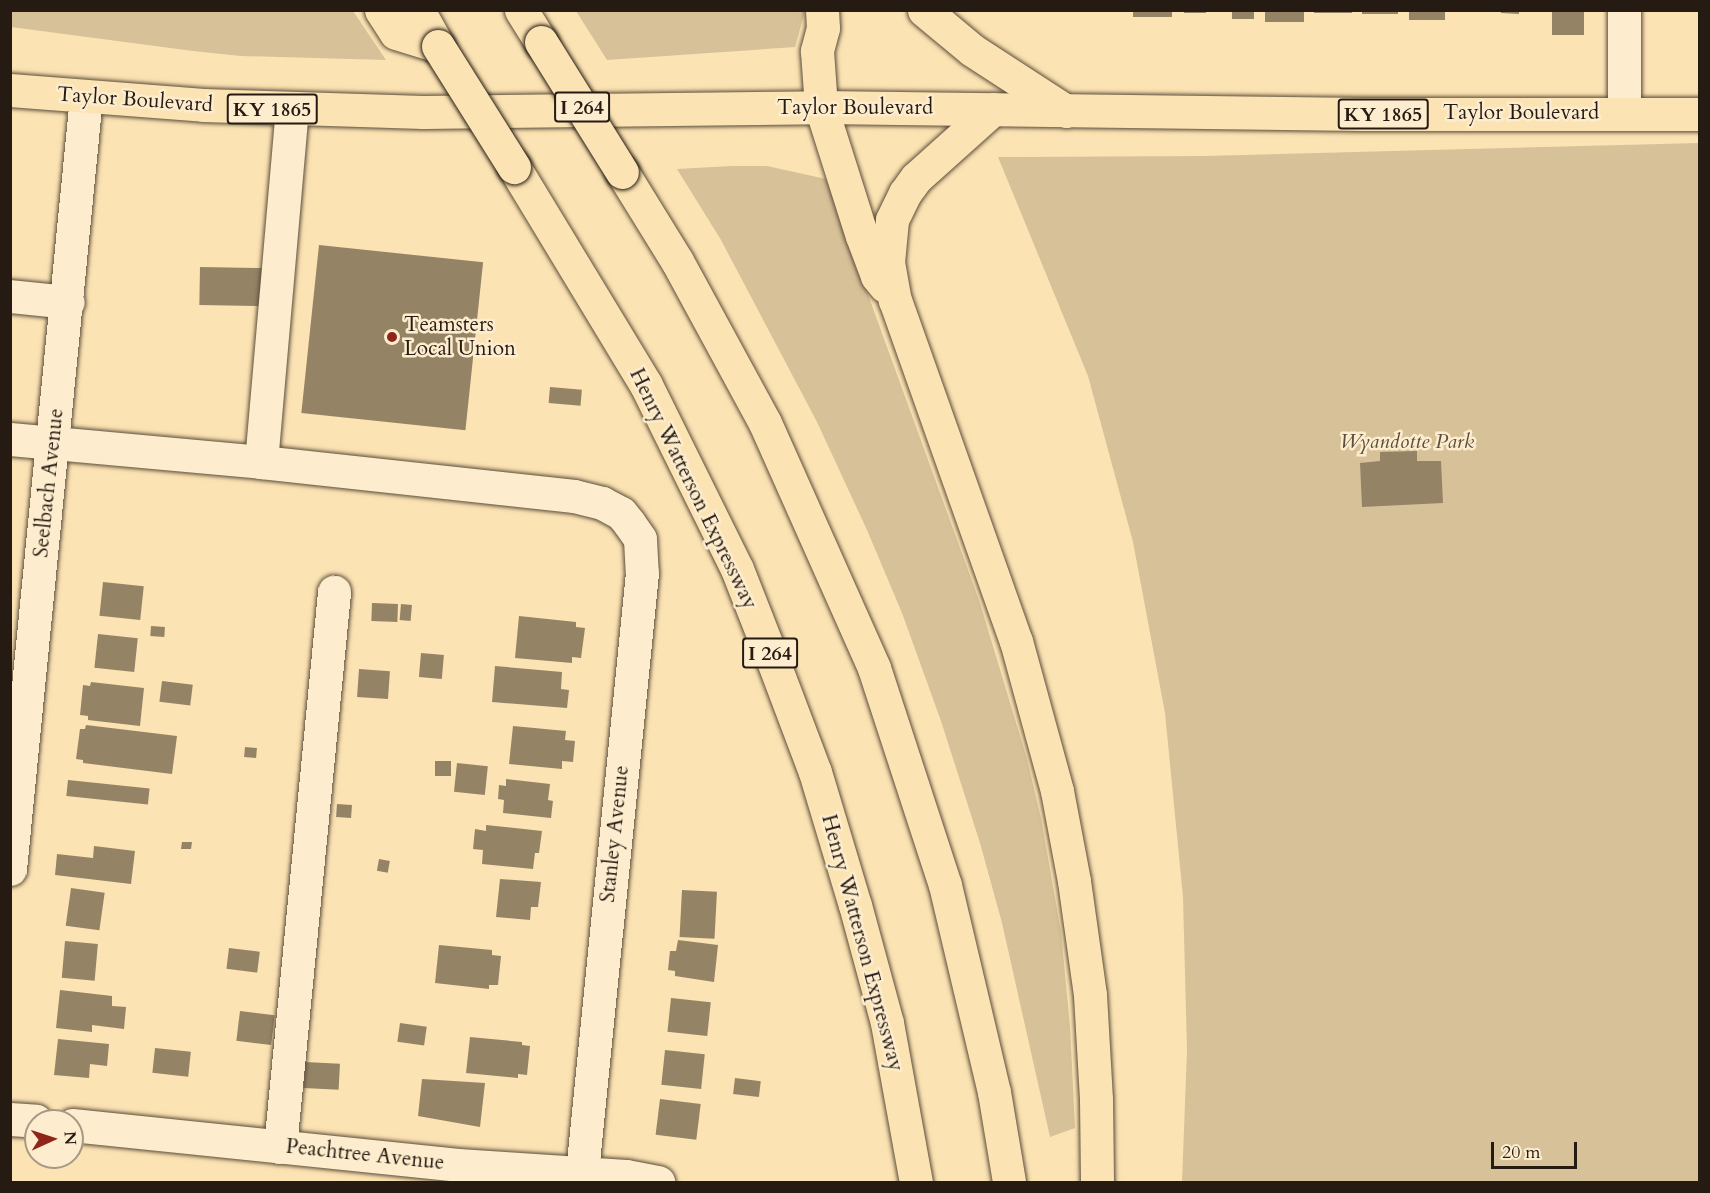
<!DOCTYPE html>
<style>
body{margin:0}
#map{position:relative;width:1710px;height:1193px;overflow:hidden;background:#fce3b3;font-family:Cardo,serif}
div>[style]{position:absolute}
.green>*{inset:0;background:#d7c198}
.building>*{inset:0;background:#958366;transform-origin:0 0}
.roads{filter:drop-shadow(0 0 2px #5b4d3b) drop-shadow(0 0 2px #5b4d3b)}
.minor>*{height:33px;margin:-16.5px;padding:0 16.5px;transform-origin:16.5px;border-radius:16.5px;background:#fdedce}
.major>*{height:33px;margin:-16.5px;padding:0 16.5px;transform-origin:16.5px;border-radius:16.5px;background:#fce3b3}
.highway>*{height:33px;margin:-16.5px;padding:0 16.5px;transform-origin:16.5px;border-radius:16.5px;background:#fce3b3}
.bridges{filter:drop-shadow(0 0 2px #251b13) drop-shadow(0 0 2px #251b13)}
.highway-bridge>*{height:33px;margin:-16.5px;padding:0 16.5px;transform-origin:16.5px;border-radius:16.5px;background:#fce3b3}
.dots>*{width:16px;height:16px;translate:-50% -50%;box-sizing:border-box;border:3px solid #fdedce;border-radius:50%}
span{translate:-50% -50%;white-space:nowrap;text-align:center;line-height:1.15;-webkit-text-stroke:5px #fdedce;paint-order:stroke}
.shield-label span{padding:2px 4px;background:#fdedce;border:2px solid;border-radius:4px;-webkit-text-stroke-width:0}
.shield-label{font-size:20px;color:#251b13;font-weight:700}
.street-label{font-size:21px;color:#251b13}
.poi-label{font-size:21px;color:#251b13}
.left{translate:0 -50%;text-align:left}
.park-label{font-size:21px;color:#5a4d3b;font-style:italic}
.frame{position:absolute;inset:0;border:12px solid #251b13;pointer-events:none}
.north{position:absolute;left:24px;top:1109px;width:60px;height:60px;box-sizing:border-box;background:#fdedce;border:2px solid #a79983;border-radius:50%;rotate:87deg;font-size:16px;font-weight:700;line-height:24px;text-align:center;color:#251b13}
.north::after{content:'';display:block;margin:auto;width:21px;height:27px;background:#8f2418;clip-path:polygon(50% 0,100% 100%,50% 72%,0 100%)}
.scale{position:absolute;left:1491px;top:1142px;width:86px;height:27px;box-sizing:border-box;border:3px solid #251b13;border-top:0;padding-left:8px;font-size:18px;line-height:21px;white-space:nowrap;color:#251b13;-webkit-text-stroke:4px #fdedce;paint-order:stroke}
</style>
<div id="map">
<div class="green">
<i style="clip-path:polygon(11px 10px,353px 11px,386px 60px,241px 56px,193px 51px,11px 27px)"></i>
<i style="clip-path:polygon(805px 11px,795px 47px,607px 60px,576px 11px)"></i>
<i style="clip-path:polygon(1699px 143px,1699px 1182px,1182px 1182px,1187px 1050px,1183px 897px,1165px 713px,1133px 542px,1088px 376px,998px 157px,1205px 156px)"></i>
<i style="clip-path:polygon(732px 166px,767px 166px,826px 179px,980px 603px,1027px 759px,1041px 818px,1061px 932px,1070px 1027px,1075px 1128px,1050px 1137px,1002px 923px,980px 843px,941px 721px,902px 613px,867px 530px,817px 422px,721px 240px,677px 169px)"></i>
</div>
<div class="building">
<i style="left:1133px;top:10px;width:39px;height:7px"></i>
<i style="left:1184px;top:10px;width:22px;height:3px"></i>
<i style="left:1232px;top:10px;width:22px;height:9px"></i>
<i style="left:1265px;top:10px;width:39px;height:12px"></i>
<i style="left:1314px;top:10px;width:38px;height:3px"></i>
<i style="left:1362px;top:10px;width:36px;height:4px"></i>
<i style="left:1409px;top:10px;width:36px;height:10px"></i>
<i style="clip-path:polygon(1500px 10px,1519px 10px,1519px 14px,1501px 13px)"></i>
<i style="left:1552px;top:10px;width:32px;height:25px"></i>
<i style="left:319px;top:245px;width:165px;height:169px;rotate:6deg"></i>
<i style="left:200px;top:267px;width:64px;height:38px;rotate:1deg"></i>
<i style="left:550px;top:387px;width:32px;height:16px;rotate:5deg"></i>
<i style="clip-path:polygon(1417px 451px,1417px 461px,1441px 461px,1443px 503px,1362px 507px,1360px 463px,1380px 461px,1380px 452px)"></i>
<i style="left:103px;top:582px;width:41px;height:34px;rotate:6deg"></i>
<i style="left:372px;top:603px;width:26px;height:18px;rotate:2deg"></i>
<i style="left:401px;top:604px;width:11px;height:16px;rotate:5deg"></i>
<i style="clip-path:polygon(519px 616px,576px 622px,576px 627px,585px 628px,581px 658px,572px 657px,572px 663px,515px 658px)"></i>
<i style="left:151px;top:626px;width:14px;height:10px;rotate:4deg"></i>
<i style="left:98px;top:634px;width:40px;height:34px;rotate:6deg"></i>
<i style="left:421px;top:653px;width:23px;height:24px;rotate:5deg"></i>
<i style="clip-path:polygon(495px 666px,562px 672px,561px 689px,569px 690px,567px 708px,492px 702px)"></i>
<i style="left:359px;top:669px;width:31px;height:28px;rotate:4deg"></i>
<i style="left:162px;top:681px;width:31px;height:21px;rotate:7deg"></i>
<i style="clip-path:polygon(91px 682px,144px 688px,140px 726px,88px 720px,88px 716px,80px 715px,83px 685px,90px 686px)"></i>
<i style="clip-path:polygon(86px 725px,177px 736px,172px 774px,83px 763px,83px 760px,76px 759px,80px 729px,85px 729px)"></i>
<i style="clip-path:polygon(513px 726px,566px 731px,565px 740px,575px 741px,573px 762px,562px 761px,562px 769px,509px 764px)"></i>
<i style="left:245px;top:747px;width:12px;height:10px;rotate:5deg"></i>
<i style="left:435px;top:761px;width:16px;height:15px"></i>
<i style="left:457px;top:763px;width:31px;height:29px;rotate:6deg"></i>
<i style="clip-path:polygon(506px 779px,550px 784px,548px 800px,553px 801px,551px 818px,503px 813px,504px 800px,498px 799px,499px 785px,506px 786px)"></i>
<i style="left:68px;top:780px;width:82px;height:16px;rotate:6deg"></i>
<i style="left:337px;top:804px;width:15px;height:13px;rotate:4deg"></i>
<i style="clip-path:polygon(486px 825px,542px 831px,539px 853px,535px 853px,533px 869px,482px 864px,483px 850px,473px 849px,475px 829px,486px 831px)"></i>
<i style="clip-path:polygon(182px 842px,192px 842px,191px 849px,181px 849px)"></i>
<i style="clip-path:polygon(94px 846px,135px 851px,131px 884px,55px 875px,57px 854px,93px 858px)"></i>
<i style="left:379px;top:859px;width:11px;height:12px;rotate:10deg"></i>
<i style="clip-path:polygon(500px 879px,541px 882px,538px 907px,531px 907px,530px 920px,496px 917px)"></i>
<i style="left:71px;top:888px;width:34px;height:38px;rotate:8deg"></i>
<i style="left:682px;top:890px;width:35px;height:47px;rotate:3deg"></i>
<i style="clip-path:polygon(678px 940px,718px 945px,714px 982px,675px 976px,675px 971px,668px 970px,670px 951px,676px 951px)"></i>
<i style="left:65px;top:941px;width:33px;height:37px;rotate:5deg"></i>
<i style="clip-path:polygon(439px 945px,492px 950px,492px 955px,501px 956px,498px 985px,489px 985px,489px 989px,435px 983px)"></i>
<i style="left:229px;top:948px;width:31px;height:21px;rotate:7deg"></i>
<i style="clip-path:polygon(60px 990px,112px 996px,112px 1006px,126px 1007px,124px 1029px,92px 1025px,92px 1032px,56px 1028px)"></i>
<i style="left:671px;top:998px;width:40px;height:34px;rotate:6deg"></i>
<i style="left:240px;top:1011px;width:35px;height:30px;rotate:7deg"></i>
<i style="left:400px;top:1023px;width:27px;height:19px;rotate:8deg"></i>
<i style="clip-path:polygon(470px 1037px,522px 1042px,522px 1045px,530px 1046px,527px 1075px,518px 1074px,518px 1078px,466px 1073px)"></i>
<i style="clip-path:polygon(58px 1039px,109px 1044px,107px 1066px,90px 1064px,89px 1078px,54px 1075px)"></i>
<i style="left:155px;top:1048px;width:36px;height:25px;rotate:6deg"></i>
<i style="left:665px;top:1050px;width:40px;height:35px;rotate:6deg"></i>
<i style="left:305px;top:1062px;width:35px;height:26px;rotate:3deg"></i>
<i style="left:735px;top:1078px;width:26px;height:16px;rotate:7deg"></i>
<i style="clip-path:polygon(422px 1079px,485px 1083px,480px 1127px,418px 1116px)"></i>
<i style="left:660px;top:1099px;width:41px;height:36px;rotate:7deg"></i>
</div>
<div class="roads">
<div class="minor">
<i style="left:1624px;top:113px;width:103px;rotate:-90deg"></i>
<i style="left:10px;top:296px;width:58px;rotate:5.9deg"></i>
<i style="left:10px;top:439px;width:252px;rotate:5.2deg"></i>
<i style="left:261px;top:462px;width:315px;rotate:6.2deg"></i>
<i style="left:574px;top:496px;width:29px;rotate:14deg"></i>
<i style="left:602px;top:503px;width:21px;rotate:28deg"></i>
<i style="left:621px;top:513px;width:13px;rotate:51deg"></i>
<i style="left:629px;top:523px;width:19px;rotate:55deg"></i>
<i style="left:640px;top:539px;width:34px;rotate:87deg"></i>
<i style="left:642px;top:573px;width:612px;rotate:95.72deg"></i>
<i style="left:261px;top:462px;width:353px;rotate:-85deg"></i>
<i style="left:10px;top:869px;width:776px;rotate:-84.38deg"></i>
<i style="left:10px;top:1119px;width:26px;rotate:4deg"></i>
<i style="left:72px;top:1125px;width:388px;rotate:5.9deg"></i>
<i style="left:458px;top:1165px;width:168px;rotate:3.7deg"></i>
<i style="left:626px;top:1176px;width:33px;rotate:11deg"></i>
<i style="left:280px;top:1147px;width:558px;rotate:-84.44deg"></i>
</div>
<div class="major">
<i style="left:10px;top:90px;width:194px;rotate:4.4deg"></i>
<i style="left:203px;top:105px;width:220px;rotate:1.8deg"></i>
<i style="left:423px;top:112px;width:398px;rotate:-0.7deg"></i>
<i style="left:821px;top:107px;width:541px;rotate:0.74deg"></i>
<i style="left:1362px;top:114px;width:338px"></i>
</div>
<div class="highway">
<i style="left:381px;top:10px;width:27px;rotate:57deg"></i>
<i style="left:396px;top:33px;width:44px;rotate:17.2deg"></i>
<i style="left:418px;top:10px;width:41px;rotate:60.9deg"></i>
<i style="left:521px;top:10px;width:38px;rotate:58deg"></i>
<i style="left:822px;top:10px;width:18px;rotate:87deg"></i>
<i style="left:823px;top:28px;width:24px;rotate:105deg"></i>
<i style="left:817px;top:51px;width:56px;rotate:85.9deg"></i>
<i style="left:821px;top:107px;width:135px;rotate:72.4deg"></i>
<i style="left:862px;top:236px;width:43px;rotate:69.4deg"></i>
<i style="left:877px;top:276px;width:13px;rotate:51deg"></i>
<i style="left:924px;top:10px;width:62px;rotate:39.8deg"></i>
<i style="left:972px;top:50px;width:112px;rotate:33deg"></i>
<i style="left:993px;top:109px;width:103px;rotate:138.1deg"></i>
<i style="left:916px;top:178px;width:19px;rotate:126deg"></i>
<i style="left:905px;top:193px;width:30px;rotate:116deg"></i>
<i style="left:892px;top:220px;width:42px;rotate:95.4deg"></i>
<i style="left:888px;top:262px;width:39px;rotate:80deg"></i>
<i style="left:895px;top:300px;width:362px;rotate:70.5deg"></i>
<i style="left:1016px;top:641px;width:156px;rotate:74.7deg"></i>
<i style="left:1057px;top:791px;width:92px;rotate:79.3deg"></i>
<i style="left:1074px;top:881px;width:115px;rotate:82deg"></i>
<i style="left:1090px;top:995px;width:104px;rotate:86.7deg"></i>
<i style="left:1096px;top:1099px;width:83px;rotate:89.3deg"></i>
<i style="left:514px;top:167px;width:255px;rotate:58.8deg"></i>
<i style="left:646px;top:385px;width:205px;rotate:63.7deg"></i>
<i style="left:737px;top:569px;width:90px;rotate:68.6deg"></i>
<i style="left:770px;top:653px;width:127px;rotate:69.3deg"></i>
<i style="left:815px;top:772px;width:139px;rotate:73.3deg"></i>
<i style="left:855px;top:905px;width:122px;rotate:74.8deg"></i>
<i style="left:887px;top:1023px;width:162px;rotate:79.7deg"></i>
<i style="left:622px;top:172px;width:105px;rotate:58.3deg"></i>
<i style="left:677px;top:261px;width:184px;rotate:61.5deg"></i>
<i style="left:765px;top:423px;width:268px;rotate:66deg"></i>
<i style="left:874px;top:668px;width:228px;rotate:71.9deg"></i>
<i style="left:945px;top:885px;width:213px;rotate:76.7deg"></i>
<i style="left:994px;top:1092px;width:91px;rotate:80.5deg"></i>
</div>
</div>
<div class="bridges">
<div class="highway-bridge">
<i style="left:541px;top:42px;width:153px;rotate:58.1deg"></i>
<i style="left:438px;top:46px;width:143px;rotate:57.9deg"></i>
</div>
</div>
<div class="dots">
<i style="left:392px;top:337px;background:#8f2418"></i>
</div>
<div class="shield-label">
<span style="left:582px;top:107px">I 264</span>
<span style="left:272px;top:109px">KY 1865</span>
<span style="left:1383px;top:114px">KY 1865</span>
<span style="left:770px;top:653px">I 264</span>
</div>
<div class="street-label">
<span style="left:135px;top:100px;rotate:4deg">Taylor Boulevard</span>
<span style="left:855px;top:108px">Taylor Boulevard</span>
<span style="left:1521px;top:113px">Taylor Boulevard</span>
<span style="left:49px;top:483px;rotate:-84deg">Seelbach Avenue</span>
<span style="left:693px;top:489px;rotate:64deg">Henry Watterson Expressway</span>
<span style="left:615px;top:834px;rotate:-84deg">Stanley Avenue</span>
<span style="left:862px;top:943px;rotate:75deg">Henry Watterson Expressway</span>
<span style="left:365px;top:1155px;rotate:6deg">Peachtree Avenue</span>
</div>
<div class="poi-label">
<span class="left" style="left:404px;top:337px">Teamsters<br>Local Union</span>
</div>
<div class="park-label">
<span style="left:1407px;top:442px">Wyandotte Park</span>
</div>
<div class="frame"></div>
<div class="north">N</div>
<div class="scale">20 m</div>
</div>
